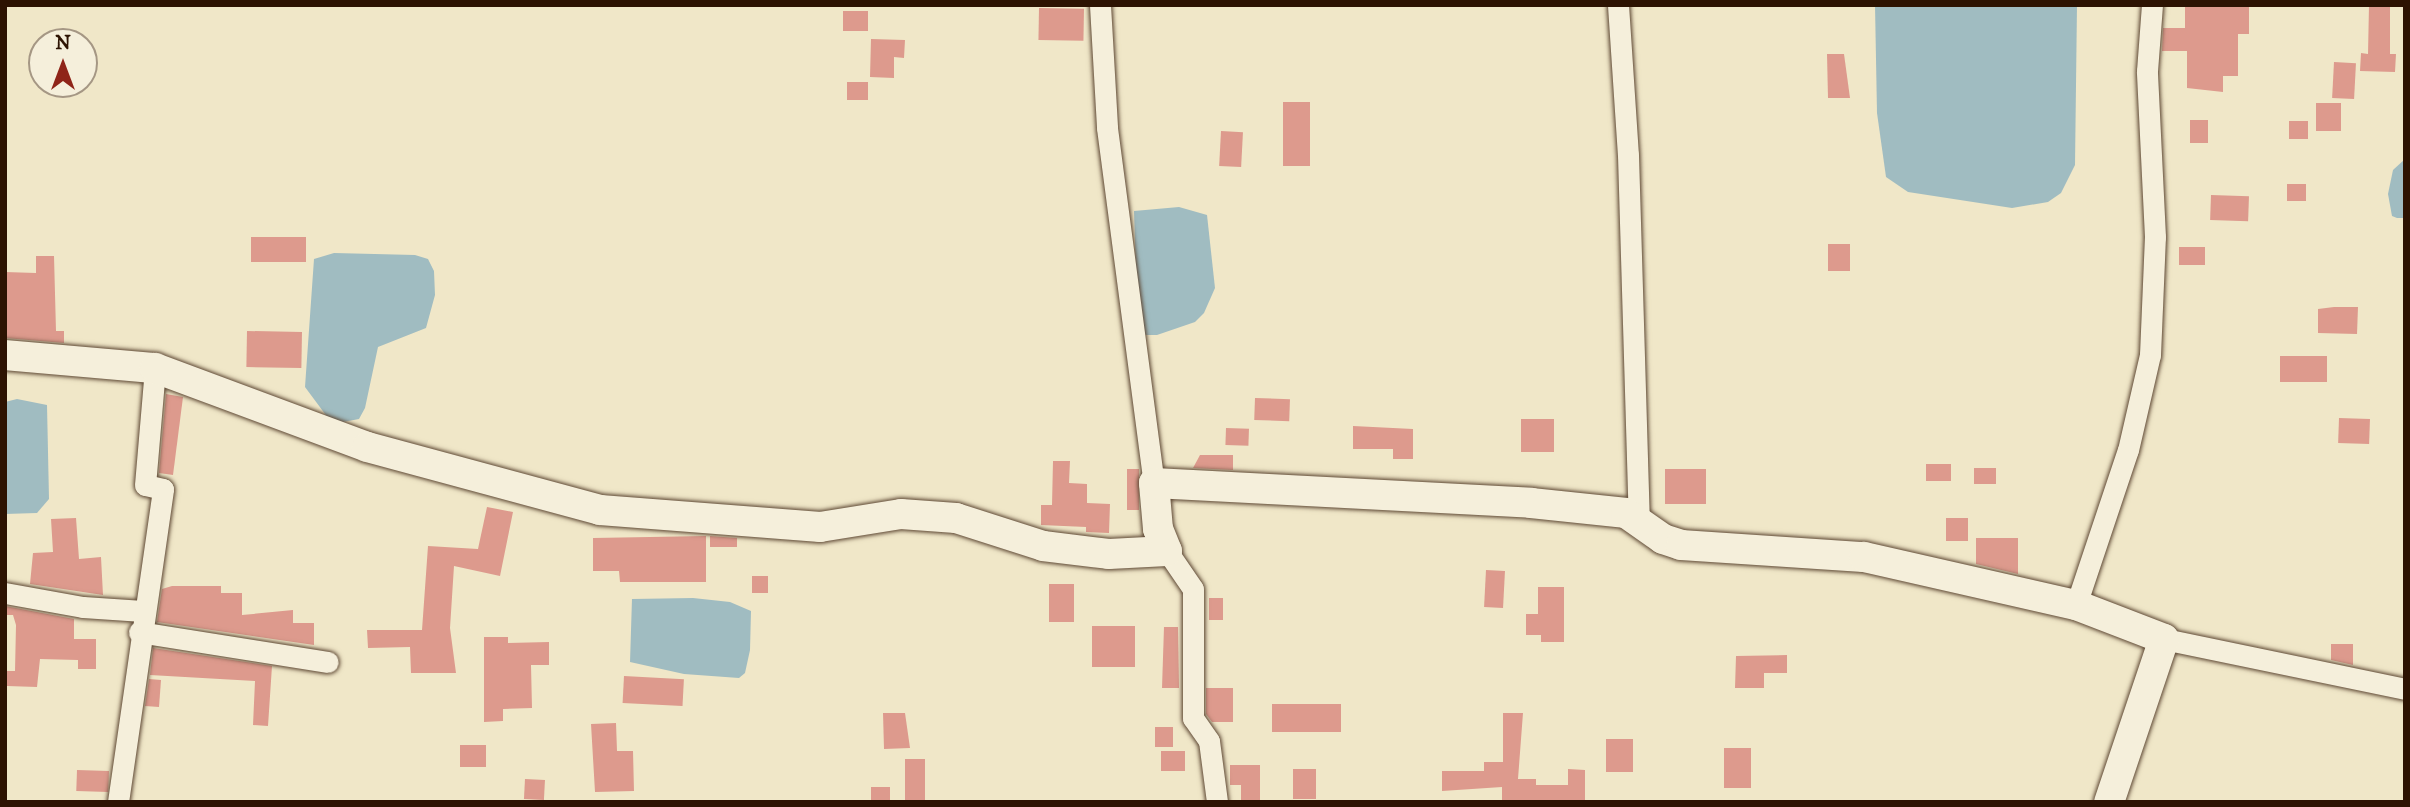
<!DOCTYPE html>
<style>
body{margin:0}
#map{position:relative;width:2410px;height:807px;overflow:hidden;background:#f0e7c8;font-family:"IM FELL DW Pica",serif}
div>[style]{position:absolute}
.water>*{inset:0;background:#a0bcc1}
.building>*{inset:0;background:#dd9a8d;transform-origin:0 0}
.roads{filter:drop-shadow(0 0 2px #5e4834) drop-shadow(0 0 2px #5e4834)}
.street>*{height:21px;margin:-10.5px;padding:0 10.5px;transform-origin:10.5px;border-radius:10.5px;background:#f5efdb}
.secondary>*{height:30px;margin:-15px;padding:0 15px;transform-origin:15px;border-radius:15px;background:#f5efdb}
span{translate:-50% -50%;white-space:nowrap;text-align:center;line-height:1.15;-webkit-text-stroke:5px #f5efdb;paint-order:stroke}
.frame{position:absolute;inset:0;border:7px solid #2d1302;pointer-events:none}
.north{position:absolute;left:28px;top:28px;width:70px;height:70px;box-sizing:border-box;background:#f5efdb;border:2px solid #a59784;border-radius:50%;rotate:0deg;font-size:19px;font-weight:700;line-height:28px;text-align:center;color:#2d1302}
.north::after{content:'';display:block;margin:auto;width:24px;height:32px;background:#8f2418;clip-path:polygon(50% 0,100% 100%,50% 72%,0 100%)}
</style>
<div id="map">
<div class="water">
<i style="clip-path:polygon(1875px 5px,2077px 5px,2075px 165px,2061px 193px,2048px 202px,2012px 208px,1908px 192px,1886px 177px,1877px 113px)"></i>
<i style="clip-path:polygon(2405px 159px,2405px 218px,2397px 218px,2392px 216px,2388px 194px,2393px 170px)"></i>
<i style="clip-path:polygon(1179px 207px,1207px 215px,1215px 288px,1204px 313px,1195px 322px,1157px 335px,1138px 335px,1134px 211px)"></i>
<i style="clip-path:polygon(334px 253px,415px 255px,428px 259px,434px 271px,435px 295px,426px 328px,378px 347px,365px 408px,359px 419px,343px 422px,328px 418px,305px 387px,314px 259px)"></i>
<i style="clip-path:polygon(17px 399px,47px 405px,49px 499px,37px 513px,5px 514px,5px 402px)"></i>
<i style="clip-path:polygon(693px 598px,730px 602px,751px 611px,750px 650px,745px 673px,739px 678px,684px 674px,630px 662px,632px 599px)"></i>
</div>
<div class="building">
<i style="clip-path:polygon(2185px 5px,2249px 6px,2249px 34px,2238px 34px,2238px 76px,2223px 76px,2223px 92px,2187px 88px,2187px 51px,2162px 51px,2163px 28px,2185px 28px)"></i>
<i style="clip-path:polygon(2369px 5px,2390px 5px,2390px 54px,2396px 54px,2395px 72px,2360px 71px,2361px 53px,2368px 54px)"></i>
<i style="left:1039px;top:8px;width:45px;height:32px;rotate:1deg"></i>
<i style="left:843px;top:11px;width:25px;height:20px"></i>
<i style="clip-path:polygon(871px 39px,905px 40px,904px 58px,894px 57px,894px 78px,870px 77px)"></i>
<i style="clip-path:polygon(1827px 54px,1844px 54px,1850px 98px,1828px 98px)"></i>
<i style="left:2334px;top:62px;width:22px;height:36px;rotate:3deg"></i>
<i style="left:847px;top:82px;width:21px;height:18px"></i>
<i style="left:1283px;top:102px;width:27px;height:64px"></i>
<i style="left:2316px;top:103px;width:25px;height:28px"></i>
<i style="left:2190px;top:120px;width:18px;height:23px"></i>
<i style="left:2289px;top:121px;width:19px;height:18px"></i>
<i style="left:1221px;top:131px;width:22px;height:35px;rotate:3deg"></i>
<i style="left:2287px;top:184px;width:19px;height:17px"></i>
<i style="left:2211px;top:195px;width:38px;height:25px;rotate:2deg"></i>
<i style="left:306px;top:237px;width:25px;height:55px;rotate:90deg"></i>
<i style="left:1828px;top:244px;width:22px;height:27px"></i>
<i style="left:2179px;top:247px;width:26px;height:18px"></i>
<i style="clip-path:polygon(36px 256px,54px 256px,56px 331px,64px 331px,64px 343px,5px 338px,5px 272px,36px 273px)"></i>
<i style="clip-path:polygon(2334px 307px,2358px 307px,2357px 334px,2318px 333px,2318px 309px)"></i>
<i style="left:247px;top:331px;width:55px;height:36px;rotate:1deg"></i>
<i style="left:2280px;top:356px;width:47px;height:26px"></i>
<i style="clip-path:polygon(166px 394px,183px 397px,173px 475px,159px 473px)"></i>
<i style="left:1255px;top:398px;width:35px;height:22px;rotate:2deg"></i>
<i style="left:2339px;top:418px;width:31px;height:25px;rotate:2deg"></i>
<i style="left:1521px;top:419px;width:33px;height:33px"></i>
<i style="clip-path:polygon(1353px 426px,1413px 429px,1413px 459px,1393px 459px,1393px 449px,1353px 449px)"></i>
<i style="left:1226px;top:428px;width:23px;height:17px;rotate:2deg"></i>
<i style="clip-path:polygon(1200px 455px,1233px 455px,1233px 470px,1193px 468px)"></i>
<i style="clip-path:polygon(1053px 461px,1070px 461px,1069px 483px,1087px 484px,1087px 503px,1110px 504px,1109px 533px,1086px 532px,1086px 527px,1041px 525px,1041px 505px,1052px 505px)"></i>
<i style="left:1926px;top:464px;width:25px;height:17px"></i>
<i style="left:1974px;top:468px;width:22px;height:16px"></i>
<i style="left:1127px;top:469px;width:12px;height:41px"></i>
<i style="left:1665px;top:469px;width:41px;height:35px"></i>
<i style="clip-path:polygon(487px 507px,513px 512px,500px 576px,454px 566px,450px 628px,456px 673px,411px 673px,410px 647px,368px 648px,367px 630px,422px 630px,428px 546px,478px 549px)"></i>
<i style="clip-path:polygon(76px 518px,79px 559px,101px 557px,103px 595px,30px 584px,33px 553px,53px 552px,51px 519px)"></i>
<i style="left:1946px;top:518px;width:22px;height:23px"></i>
<i style="clip-path:polygon(706px 536px,706px 582px,620px 582px,619px 571px,593px 571px,593px 538px)"></i>
<i style="clip-path:polygon(710px 536px,737px 538px,737px 547px,710px 547px)"></i>
<i style="clip-path:polygon(1976px 538px,2018px 538px,2018px 574px,1976px 564px)"></i>
<i style="left:1486px;top:570px;width:19px;height:37px;rotate:3deg"></i>
<i style="left:752px;top:576px;width:16px;height:17px"></i>
<i style="left:1074px;top:584px;width:38px;height:25px;rotate:90deg"></i>
<i style="clip-path:polygon(172px 586px,221px 586px,221px 593px,242px 593px,242px 615px,293px 610px,293px 623px,314px 623px,314px 645px,157px 622px,162px 589px)"></i>
<i style="clip-path:polygon(1538px 587px,1564px 587px,1564px 642px,1541px 642px,1541px 635px,1526px 635px,1526px 614px,1538px 614px)"></i>
<i style="left:1209px;top:598px;width:14px;height:22px"></i>
<i style="clip-path:polygon(5px 606px,74px 619px,74px 639px,96px 639px,96px 669px,78px 669px,78px 660px,40px 659px,37px 687px,7px 686px,7px 671px,15px 671px,16px 625px,13px 615px,5px 615px)"></i>
<i style="left:1092px;top:626px;width:43px;height:41px"></i>
<i style="clip-path:polygon(1164px 627px,1178px 627px,1179px 688px,1162px 688px)"></i>
<i style="clip-path:polygon(484px 637px,508px 637px,508px 643px,549px 642px,549px 665px,531px 665px,532px 708px,503px 709px,503px 721px,484px 722px)"></i>
<i style="clip-path:polygon(2331px 644px,2353px 644px,2353px 665px,2331px 660px)"></i>
<i style="clip-path:polygon(153px 648px,272px 666px,268px 726px,253px 725px,255px 681px,150px 675px)"></i>
<i style="clip-path:polygon(1787px 655px,1787px 673px,1764px 673px,1764px 688px,1735px 688px,1736px 656px)"></i>
<i style="left:624px;top:676px;width:60px;height:27px;rotate:3deg"></i>
<i style="clip-path:polygon(149px 679px,161px 680px,159px 707px,145px 706px)"></i>
<i style="clip-path:polygon(1206px 688px,1233px 688px,1233px 722px,1212px 722px,1206px 714px)"></i>
<i style="left:1272px;top:704px;width:69px;height:28px"></i>
<i style="clip-path:polygon(883px 713px,905px 713px,910px 748px,884px 749px)"></i>
<i style="clip-path:polygon(1503px 713px,1523px 713px,1518px 779px,1536px 779px,1536px 785px,1568px 785px,1568px 769px,1585px 770px,1585px 802px,1502px 802px,1502px 787px,1442px 791px,1442px 771px,1484px 771px,1484px 762px,1503px 762px)"></i>
<i style="clip-path:polygon(616px 723px,617px 751px,633px 751px,634px 791px,595px 792px,591px 724px)"></i>
<i style="left:1155px;top:727px;width:18px;height:20px"></i>
<i style="left:1606px;top:739px;width:27px;height:33px"></i>
<i style="left:460px;top:745px;width:26px;height:22px"></i>
<i style="left:1724px;top:748px;width:27px;height:40px"></i>
<i style="left:1185px;top:751px;width:20px;height:24px;rotate:90deg"></i>
<i style="left:905px;top:759px;width:20px;height:41px"></i>
<i style="clip-path:polygon(1230px 765px,1260px 765px,1260px 802px,1241px 802px,1241px 785px,1230px 785px)"></i>
<i style="left:1293px;top:769px;width:23px;height:30px"></i>
<i style="left:77px;top:770px;width:32px;height:21px;rotate:2deg"></i>
<i style="left:525px;top:779px;width:20px;height:20px;rotate:3deg"></i>
<i style="left:871px;top:787px;width:19px;height:15px"></i>
</div>
<div class="roads">
<div class="street">
<i style="left:1100px;top:5px;width:123px;rotate:86.7deg"></i>
<i style="left:1107px;top:128px;width:358px;rotate:82.5deg"></i>
<i style="left:1618px;top:5px;width:150px;rotate:86.2deg"></i>
<i style="left:1628px;top:155px;width:366px;rotate:88.3deg"></i>
<i style="left:1167px;top:551px;width:46px;rotate:55.6deg"></i>
<i style="left:1193px;top:589px;width:129px;rotate:90deg"></i>
<i style="left:1193px;top:718px;width:28px;rotate:55deg"></i>
<i style="left:1209px;top:741px;width:62px;rotate:82.5deg"></i>
<i style="left:5px;top:593px;width:79px;rotate:10.2deg"></i>
<i style="left:83px;top:607px;width:60px;rotate:3.8deg"></i>
<i style="left:2076px;top:605px;width:163px;rotate:-71.5deg"></i>
<i style="left:2128px;top:450px;width:98px;rotate:-77deg"></i>
<i style="left:2150px;top:355px;width:118px;rotate:-87.6deg"></i>
<i style="left:2155px;top:237px;width:166px;rotate:-92.8deg"></i>
<i style="left:2147px;top:71px;width:66px;rotate:-85.7deg"></i>
<i style="left:139px;top:632px;width:191px;rotate:9deg"></i>
<i style="left:2164px;top:639px;width:246px;rotate:11.7deg"></i>
<i style="left:118px;top:802px;width:316px;rotate:-81.8deg"></i>
<i style="left:163px;top:489px;width:18px;rotate:-167deg"></i>
<i style="left:145px;top:485px;width:117px;rotate:-85.1deg"></i>
</div>
<div class="secondary">
<i style="left:5px;top:355px;width:151px;rotate:5deg"></i>
<i style="left:155px;top:368px;width:226px;rotate:20.4deg"></i>
<i style="left:367px;top:447px;width:241px;rotate:15.1deg"></i>
<i style="left:600px;top:510px;width:221px;rotate:4.4deg"></i>
<i style="left:820px;top:527px;width:82px;rotate:-9.1deg"></i>
<i style="left:901px;top:514px;width:55px;rotate:4.2deg"></i>
<i style="left:956px;top:518px;width:91px;rotate:17.8deg"></i>
<i style="left:1043px;top:546px;width:66px;rotate:6.9deg"></i>
<i style="left:1109px;top:554px;width:58px;rotate:-3deg"></i>
<i style="left:1167px;top:551px;width:24px;rotate:-112deg"></i>
<i style="left:1158px;top:529px;width:46px;rotate:-95deg"></i>
<i style="left:1154px;top:483px;width:378px;rotate:3deg"></i>
<i style="left:1531px;top:503px;width:96px;rotate:6deg"></i>
<i style="left:1626px;top:513px;width:45px;rotate:35.1deg"></i>
<i style="left:1663px;top:539px;width:19px;rotate:18deg"></i>
<i style="left:1681px;top:545px;width:183px;rotate:3.8deg"></i>
<i style="left:1864px;top:557px;width:217px;rotate:12.8deg"></i>
<i style="left:2076px;top:605px;width:94px;rotate:21.1deg"></i>
<i style="left:2164px;top:639px;width:172px;rotate:108.6deg"></i>
</div>
</div>
<div class="frame"></div>
<div class="north">N</div>
</div>
